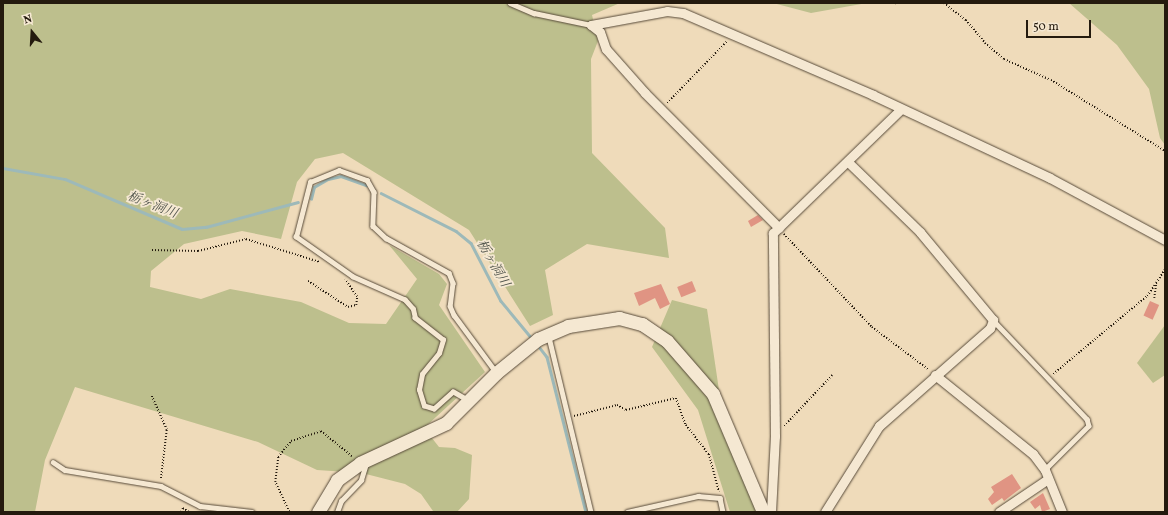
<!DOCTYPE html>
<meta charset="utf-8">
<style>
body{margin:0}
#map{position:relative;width:1168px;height:515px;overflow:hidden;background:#efdbba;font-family:Vollkorn,"Noto Serif JP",serif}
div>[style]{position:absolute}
.green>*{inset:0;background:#bdbf8d}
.stream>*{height:2.5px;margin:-1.25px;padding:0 1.25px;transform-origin:1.25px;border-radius:1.25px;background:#9db9b9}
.building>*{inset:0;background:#e09483;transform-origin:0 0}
.path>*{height:1.5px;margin-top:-0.75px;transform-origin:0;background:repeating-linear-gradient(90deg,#241a0e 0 1px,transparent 0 3px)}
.roads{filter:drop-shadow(0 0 1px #574a39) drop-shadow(0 0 1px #574a39)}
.lane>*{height:4.5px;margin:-2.25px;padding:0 2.25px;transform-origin:2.25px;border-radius:2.25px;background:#f5e8d2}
.street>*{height:9px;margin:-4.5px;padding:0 4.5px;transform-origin:4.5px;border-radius:4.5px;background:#f5e8d2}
.secondary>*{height:13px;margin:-6.5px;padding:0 6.5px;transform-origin:6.5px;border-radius:6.5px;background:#f5e8d2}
span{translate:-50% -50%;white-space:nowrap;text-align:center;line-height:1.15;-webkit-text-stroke:3.5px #f5e8d2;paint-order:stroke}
.water-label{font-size:13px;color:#4e524a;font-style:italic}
.frame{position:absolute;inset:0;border:4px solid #241a0e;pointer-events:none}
.north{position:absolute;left:12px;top:12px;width:40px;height:40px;-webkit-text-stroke:3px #f5e8d2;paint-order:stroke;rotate:342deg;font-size:11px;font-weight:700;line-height:16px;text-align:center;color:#241a0e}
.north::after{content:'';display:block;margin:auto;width:14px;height:18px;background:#241a0e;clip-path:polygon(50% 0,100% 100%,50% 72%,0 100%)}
.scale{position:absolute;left:1026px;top:20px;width:65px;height:18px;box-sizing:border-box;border:2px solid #241a0e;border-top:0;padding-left:5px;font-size:12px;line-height:14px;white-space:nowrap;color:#241a0e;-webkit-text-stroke:3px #f5e8d2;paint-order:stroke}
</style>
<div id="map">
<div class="green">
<i style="clip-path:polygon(3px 3px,620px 3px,592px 15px,598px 41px,591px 59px,592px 153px,665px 228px,669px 258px,587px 244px,545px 270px,553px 315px,530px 326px,469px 230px,343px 153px,315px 159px,297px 182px,281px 239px,242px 231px,184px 244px,151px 271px,150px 287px,201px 299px,230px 289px,301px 302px,349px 323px,386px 324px,417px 279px,389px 245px,439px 274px,447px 284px,439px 305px,485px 372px,424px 428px,439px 447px,455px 448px,472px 455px,469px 499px,457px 512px,433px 511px,421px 494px,405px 484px,362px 473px,317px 470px,258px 442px,75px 387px,45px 460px,35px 512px,3px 512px)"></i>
<i style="clip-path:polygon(773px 3px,867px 3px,811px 13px)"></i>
<i style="clip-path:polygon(1069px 3px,1165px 3px,1165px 145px,1160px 138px,1149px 89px,1117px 45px)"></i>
<i style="clip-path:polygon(672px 300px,707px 309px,720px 397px,757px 512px,730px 512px,698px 410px,652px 347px)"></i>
<i style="clip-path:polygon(1165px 325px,1165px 375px,1153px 383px,1137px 363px)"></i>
</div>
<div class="stream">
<i style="left:3px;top:168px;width:63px;rotate:10.1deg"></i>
<i style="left:65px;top:179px;width:127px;rotate:23.1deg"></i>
<i style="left:182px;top:229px;width:24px;rotate:-5deg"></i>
<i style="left:206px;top:227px;width:95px;rotate:-15.2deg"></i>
<i style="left:381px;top:193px;width:84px;rotate:26.9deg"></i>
<i style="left:456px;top:231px;width:19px;rotate:39deg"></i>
<i style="left:471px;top:243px;width:65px;rotate:62.7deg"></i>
<i style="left:501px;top:301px;width:45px;rotate:50.4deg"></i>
<i style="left:311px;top:199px;width:12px;rotate:-76deg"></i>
<i style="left:314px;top:187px;width:16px;rotate:-30deg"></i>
<i style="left:328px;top:179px;width:13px;rotate:-13deg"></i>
<i style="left:341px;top:176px;width:27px;rotate:20deg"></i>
<i style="left:540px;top:348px;width:11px;rotate:52deg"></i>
<i style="left:547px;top:357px;width:160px;rotate:75.9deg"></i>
</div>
<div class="building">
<i style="clip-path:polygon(758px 215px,763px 220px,751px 227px,748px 221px)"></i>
<i style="left:692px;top:281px;width:11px;height:16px;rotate:68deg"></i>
<i style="clip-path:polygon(661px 284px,670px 304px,660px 309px,655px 298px,639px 306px,634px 293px)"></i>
<i style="left:1150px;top:301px;width:10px;height:16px;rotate:24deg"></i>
<i style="clip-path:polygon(1012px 474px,1021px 488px,1004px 501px,1002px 498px,992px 505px,988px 499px,994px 492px,991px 487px)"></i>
<i style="clip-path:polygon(1043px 493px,1050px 509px,1042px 512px,1040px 505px,1035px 509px,1030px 502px)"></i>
</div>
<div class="path">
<i style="left:944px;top:3px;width:28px;rotate:38deg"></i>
<i style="left:966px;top:20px;width:30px;rotate:50deg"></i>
<i style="left:985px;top:43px;width:25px;rotate:40deg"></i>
<i style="left:1004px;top:59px;width:51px;rotate:24.1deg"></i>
<i style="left:1051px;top:80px;width:134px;rotate:31.9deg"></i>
<i style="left:894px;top:4px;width:1px;rotate:-45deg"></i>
<i style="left:667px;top:103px;width:86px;rotate:-45.9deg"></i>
<i style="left:784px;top:234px;width:128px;rotate:46.6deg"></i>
<i style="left:872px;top:327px;width:70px;rotate:36.9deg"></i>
<i style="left:152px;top:250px;width:46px;rotate:1.2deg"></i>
<i style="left:198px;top:251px;width:49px;rotate:-14deg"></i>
<i style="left:246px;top:239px;width:77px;rotate:17.3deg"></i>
<i style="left:308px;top:281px;width:48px;rotate:33deg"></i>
<i style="left:348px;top:307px;width:8px;rotate:-14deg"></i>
<i style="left:356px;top:305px;width:8px;rotate:-83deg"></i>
<i style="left:357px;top:297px;width:21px;rotate:-125deg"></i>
<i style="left:1154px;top:298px;width:15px;rotate:-82deg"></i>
<i style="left:1156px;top:283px;width:17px;rotate:-57deg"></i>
<i style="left:1053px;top:374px;width:122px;rotate:-39.7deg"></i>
<i style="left:1147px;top:296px;width:16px;rotate:-55deg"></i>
<i style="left:152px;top:396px;width:37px;rotate:66deg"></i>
<i style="left:167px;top:430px;width:50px;rotate:96.8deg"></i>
<i style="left:574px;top:416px;width:44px;rotate:-14.3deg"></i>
<i style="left:617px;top:405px;width:10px;rotate:29deg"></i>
<i style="left:626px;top:410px;width:51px;rotate:-13.5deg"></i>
<i style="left:676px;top:398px;width:29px;rotate:70deg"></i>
<i style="left:686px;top:425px;width:37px;rotate:52deg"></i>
<i style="left:709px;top:454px;width:39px;rotate:75deg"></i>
<i style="left:784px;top:426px;width:70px;rotate:-46.7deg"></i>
<i style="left:181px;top:512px;width:4px;rotate:-63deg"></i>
<i style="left:183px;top:508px;width:7px;rotate:34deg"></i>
<i style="left:289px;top:512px;width:33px;rotate:-115deg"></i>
<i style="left:275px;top:482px;width:25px;rotate:-83deg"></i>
<i style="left:278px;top:457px;width:21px;rotate:-51deg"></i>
<i style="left:291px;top:441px;width:32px;rotate:-18deg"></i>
<i style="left:321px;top:431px;width:40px;rotate:39deg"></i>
</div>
<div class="roads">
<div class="lane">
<i style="left:510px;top:3px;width:26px;rotate:23deg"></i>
<i style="left:534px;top:13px;width:58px;rotate:11.9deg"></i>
<i style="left:993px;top:320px;width:137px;rotate:46.5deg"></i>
<i style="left:1087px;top:419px;width:7px;rotate:74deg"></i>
<i style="left:1089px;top:426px;width:62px;rotate:135deg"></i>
<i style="left:549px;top:337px;width:180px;rotate:76.5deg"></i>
<i style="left:467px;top:400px;width:16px;rotate:-150deg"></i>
<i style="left:453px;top:392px;width:25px;rotate:138deg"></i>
<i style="left:434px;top:409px;width:10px;rotate:-163deg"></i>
<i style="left:424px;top:406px;width:17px;rotate:-107deg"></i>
<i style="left:419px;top:390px;width:16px;rotate:-79deg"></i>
<i style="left:422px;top:374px;width:27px;rotate:-51deg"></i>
<i style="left:439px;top:353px;width:14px;rotate:-73deg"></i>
<i style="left:443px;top:340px;width:36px;rotate:-142deg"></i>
<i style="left:415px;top:318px;width:9px;rotate:-103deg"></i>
<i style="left:413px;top:309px;width:12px;rotate:-132deg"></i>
<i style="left:405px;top:300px;width:57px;rotate:-156.1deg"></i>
<i style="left:353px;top:277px;width:70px;rotate:-144.9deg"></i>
<i style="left:296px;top:237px;width:57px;rotate:-75.7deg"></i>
<i style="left:310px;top:182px;width:31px;rotate:-22deg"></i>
<i style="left:339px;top:170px;width:30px;rotate:20deg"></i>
<i style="left:367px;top:180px;width:14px;rotate:60deg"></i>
<i style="left:374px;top:192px;width:34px;rotate:92deg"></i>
<i style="left:373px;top:226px;width:18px;rotate:43deg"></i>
<i style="left:386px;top:238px;width:72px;rotate:29.1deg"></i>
<i style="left:449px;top:273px;width:11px;rotate:68deg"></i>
<i style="left:453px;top:283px;width:23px;rotate:97deg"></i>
<i style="left:450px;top:306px;width:10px;rotate:66deg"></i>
<i style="left:454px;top:315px;width:71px;rotate:53.6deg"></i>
<i style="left:53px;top:462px;width:14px;rotate:34deg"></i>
<i style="left:65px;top:470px;width:97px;rotate:9.5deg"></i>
<i style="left:161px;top:486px;width:44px;rotate:27.1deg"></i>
<i style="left:200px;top:506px;width:52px;rotate:6.6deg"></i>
<i style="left:337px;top:512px;width:12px;rotate:-70deg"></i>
<i style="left:341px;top:501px;width:29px;rotate:-46deg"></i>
<i style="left:361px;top:480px;width:17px;rotate:-73deg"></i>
<i style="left:627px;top:512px;width:73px;rotate:-12.7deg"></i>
<i style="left:698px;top:496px;width:22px;rotate:5deg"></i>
<i style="left:720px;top:498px;width:14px;rotate:78deg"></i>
</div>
<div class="street">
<i style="left:591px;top:25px;width:77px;rotate:-10.4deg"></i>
<i style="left:667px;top:11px;width:16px;rotate:7deg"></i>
<i style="left:683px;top:13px;width:207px;rotate:23.3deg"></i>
<i style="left:873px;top:95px;width:195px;rotate:25.1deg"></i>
<i style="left:1050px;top:178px;width:131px;rotate:28.3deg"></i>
<i style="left:591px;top:25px;width:11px;rotate:38deg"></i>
<i style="left:600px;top:32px;width:18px;rotate:71deg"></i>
<i style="left:606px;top:49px;width:59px;rotate:48.4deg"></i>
<i style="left:645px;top:93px;width:190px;rotate:45.2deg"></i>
<i style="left:935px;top:375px;width:126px;rotate:38.9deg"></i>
<i style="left:1033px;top:454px;width:20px;rotate:53deg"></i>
<i style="left:1045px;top:470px;width:45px;rotate:68deg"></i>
<i style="left:771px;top:512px;width:76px;rotate:-87deg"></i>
<i style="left:775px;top:436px;width:203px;rotate:-90.6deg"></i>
<i style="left:773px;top:233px;width:177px;rotate:-44.1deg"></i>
<i style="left:825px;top:512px;width:102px;rotate:-57.9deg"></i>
<i style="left:879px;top:426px;width:148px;rotate:-41.4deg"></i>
<i style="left:990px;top:328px;width:9px;rotate:-69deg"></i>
<i style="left:993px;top:320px;width:114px;rotate:-129.7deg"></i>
<i style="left:920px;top:232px;width:100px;rotate:-135.8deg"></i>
<i style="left:999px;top:512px;width:59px;rotate:-34deg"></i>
</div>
<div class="secondary">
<i style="left:318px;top:512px;width:37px;rotate:-59deg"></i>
<i style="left:337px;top:480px;width:29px;rotate:-36deg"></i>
<i style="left:360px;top:463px;width:95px;rotate:-24.9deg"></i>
<i style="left:446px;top:423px;width:71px;rotate:-45deg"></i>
<i style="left:496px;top:373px;width:54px;rotate:-39deg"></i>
<i style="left:538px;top:339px;width:33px;rotate:-23deg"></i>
<i style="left:568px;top:326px;width:52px;rotate:-8.9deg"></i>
<i style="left:619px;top:318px;width:24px;rotate:15deg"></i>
<i style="left:642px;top:324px;width:30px;rotate:34deg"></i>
<i style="left:667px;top:341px;width:70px;rotate:49deg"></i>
<i style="left:713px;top:394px;width:128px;rotate:67deg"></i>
</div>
</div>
<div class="water-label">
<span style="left:152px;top:206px;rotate:21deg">栃ヶ洞川</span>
<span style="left:492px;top:264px;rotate:60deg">栃ヶ洞川</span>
</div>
<div class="frame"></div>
<div class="north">N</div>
<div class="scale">50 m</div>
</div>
